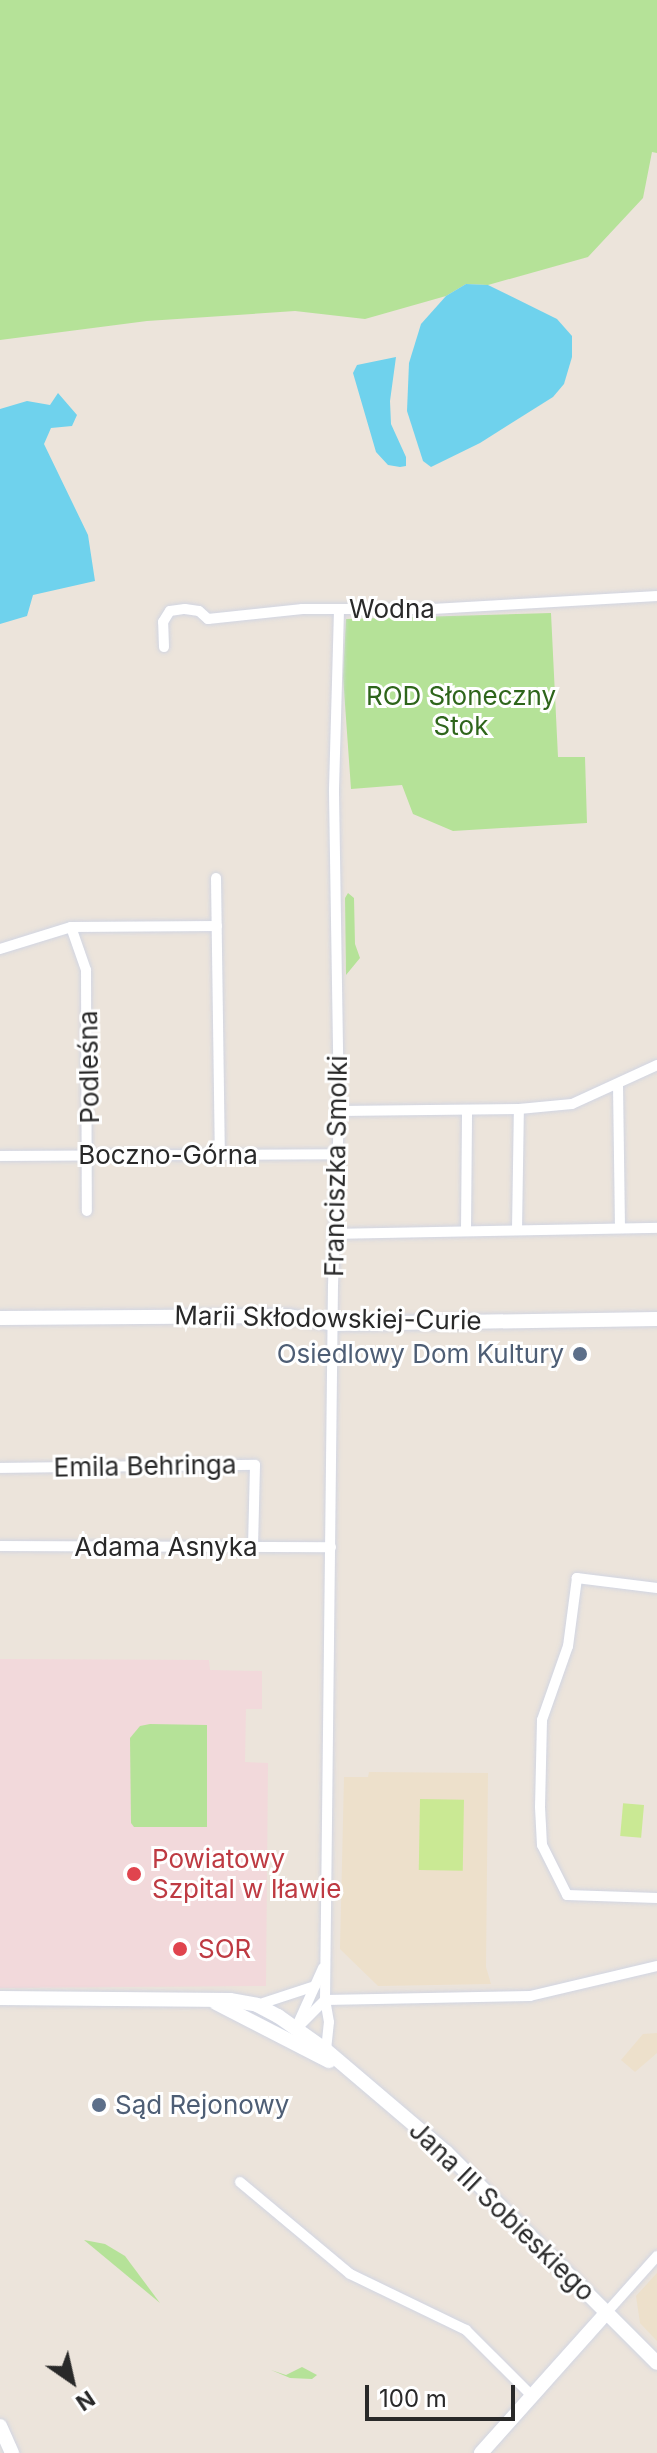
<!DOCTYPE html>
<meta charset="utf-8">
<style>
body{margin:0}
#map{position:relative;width:657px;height:2453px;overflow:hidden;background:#ece4db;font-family:Inter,sans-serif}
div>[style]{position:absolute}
.education>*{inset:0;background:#ede0cb}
.medical>*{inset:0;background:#f2d9db}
.green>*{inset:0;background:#b5e298}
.pitch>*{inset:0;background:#cae994;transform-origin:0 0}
.water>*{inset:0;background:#6fd2ed}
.roads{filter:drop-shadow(0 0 2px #d1d5e2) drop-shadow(0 0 2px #d1d5e2)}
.street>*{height:10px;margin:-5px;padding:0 5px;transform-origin:5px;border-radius:5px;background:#fff}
.secondary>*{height:14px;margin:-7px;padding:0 7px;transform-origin:7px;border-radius:7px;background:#fff}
.dots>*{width:22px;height:22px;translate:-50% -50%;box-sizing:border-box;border:4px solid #fff;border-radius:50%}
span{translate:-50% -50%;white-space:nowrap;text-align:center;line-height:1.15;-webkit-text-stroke:6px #fff;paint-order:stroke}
.street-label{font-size:26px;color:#292929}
.park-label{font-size:26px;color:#2e651b}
.service-label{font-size:26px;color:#4e5e75}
.right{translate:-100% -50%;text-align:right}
.left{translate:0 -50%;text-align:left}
.health-label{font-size:26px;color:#be3a42}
.north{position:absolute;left:32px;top:2341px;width:80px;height:80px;-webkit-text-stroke:6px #fff;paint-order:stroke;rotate:146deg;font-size:22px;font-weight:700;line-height:32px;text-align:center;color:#292929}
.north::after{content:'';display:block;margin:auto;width:28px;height:36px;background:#292929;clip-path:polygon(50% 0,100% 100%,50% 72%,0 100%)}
.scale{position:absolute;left:365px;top:2385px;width:150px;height:36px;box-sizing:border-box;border:4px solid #292929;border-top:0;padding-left:10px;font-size:24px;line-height:28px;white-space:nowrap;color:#292929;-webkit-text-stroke:6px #fff;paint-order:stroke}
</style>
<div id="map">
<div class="education">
<i style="clip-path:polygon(369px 1772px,488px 1773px,486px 1967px,491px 1984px,378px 1986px,340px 1949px,344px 1777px,368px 1777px)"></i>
<i style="clip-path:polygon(657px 2033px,657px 2053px,635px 2072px,621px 2060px,643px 2034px)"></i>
<i style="clip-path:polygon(657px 2273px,657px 2341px,640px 2323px,636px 2296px)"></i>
</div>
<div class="medical">
<i style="clip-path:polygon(0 1659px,209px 1660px,210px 1670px,262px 1671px,262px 1709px,246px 1709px,245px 1762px,268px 1763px,266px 1986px,0 1988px)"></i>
</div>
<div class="green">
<i style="clip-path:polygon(0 0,657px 0,657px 153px,652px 152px,643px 198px,588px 257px,488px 285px,466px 284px,446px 296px,365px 319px,295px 311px,147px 321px,0 340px)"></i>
<i style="clip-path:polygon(551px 613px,558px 757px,585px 757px,587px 823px,453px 831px,413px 814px,402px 785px,351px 789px,343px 676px,346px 619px)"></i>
<i style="clip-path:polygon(348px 893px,354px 898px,355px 944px,360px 958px,346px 975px,345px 898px)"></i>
<i style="clip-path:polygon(150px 1724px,207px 1725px,207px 1827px,134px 1827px,131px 1823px,130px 1738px,140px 1726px)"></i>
<i style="clip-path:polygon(84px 2240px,105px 2244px,125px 2256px,160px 2303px)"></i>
<i style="clip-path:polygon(302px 2367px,317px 2375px,312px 2379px,290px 2378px,271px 2370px,286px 2375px)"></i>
</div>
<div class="pitch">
<i style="left:420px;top:1799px;width:44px;height:71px;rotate:1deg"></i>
<i style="left:644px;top:1805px;width:33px;height:21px;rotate:95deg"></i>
</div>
<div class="water">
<i style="clip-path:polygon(466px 284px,488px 285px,557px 319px,572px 336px,572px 357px,564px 384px,553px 397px,480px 443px,431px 467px,423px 461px,407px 411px,409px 363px,421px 324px,446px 296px)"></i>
<i style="clip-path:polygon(396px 357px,390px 401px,391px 424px,406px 457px,406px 466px,400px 467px,388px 465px,376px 452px,353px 373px,357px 365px)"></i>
<i style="clip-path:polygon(58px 393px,77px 415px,72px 426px,51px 428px,44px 444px,88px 535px,95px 581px,33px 595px,27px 616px,0 624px,0 409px,27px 401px,50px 405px)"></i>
</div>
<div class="roads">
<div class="street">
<i style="left:164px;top:647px;width:25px;rotate:-92deg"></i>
<i style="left:163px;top:622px;width:13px;rotate:-58deg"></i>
<i style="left:170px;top:611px;width:15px;rotate:-8deg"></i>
<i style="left:185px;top:609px;width:14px;rotate:8deg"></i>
<i style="left:199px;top:611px;width:12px;rotate:42deg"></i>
<i style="left:208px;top:619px;width:95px;rotate:-6.1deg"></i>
<i style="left:302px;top:609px;width:131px"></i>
<i style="left:433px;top:609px;width:224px;rotate:-3.3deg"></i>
<i style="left:216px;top:878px;width:276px;rotate:89.2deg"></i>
<i style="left:71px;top:927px;width:46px;rotate:70.8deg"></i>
<i style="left:86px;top:970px;width:241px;rotate:89.8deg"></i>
<i style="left:0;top:949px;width:74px;rotate:-17.2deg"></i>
<i style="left:71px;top:927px;width:146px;rotate:-0.4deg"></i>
<i style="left:618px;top:1085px;width:143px;rotate:89.2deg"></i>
<i style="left:339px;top:1111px;width:180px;rotate:-0.6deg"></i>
<i style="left:519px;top:1109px;width:53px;rotate:-5.4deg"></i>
<i style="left:572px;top:1104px;width:94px;rotate:-24.6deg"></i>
<i style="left:0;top:1156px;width:336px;rotate:-0.3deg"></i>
<i style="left:517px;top:1230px;width:121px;rotate:-89.1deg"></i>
<i style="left:466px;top:1231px;width:121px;rotate:-89.5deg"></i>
<i style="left:334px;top:1234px;width:323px;rotate:-1.1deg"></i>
<i style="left:0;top:1468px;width:255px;rotate:-0.7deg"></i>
<i style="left:255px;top:1465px;width:82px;rotate:91.4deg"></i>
<i style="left:0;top:1546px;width:331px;rotate:0.2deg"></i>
<i style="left:657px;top:1588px;width:81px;rotate:-172.9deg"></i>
<i style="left:577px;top:1578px;width:69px;rotate:97.5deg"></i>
<i style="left:568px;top:1646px;width:78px;rotate:109.4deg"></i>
<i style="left:542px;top:1720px;width:87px;rotate:91.3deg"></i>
<i style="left:540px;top:1807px;width:38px;rotate:87deg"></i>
<i style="left:542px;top:1845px;width:56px;rotate:63.4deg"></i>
<i style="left:567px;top:1895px;width:90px;rotate:1.9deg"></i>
<i style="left:325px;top:2000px;width:205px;rotate:-1.1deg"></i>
<i style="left:530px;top:1996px;width:130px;rotate:-13.3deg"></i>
<i style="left:257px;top:2005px;width:61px;rotate:-18.1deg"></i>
<i style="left:296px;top:2028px;width:66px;rotate:-65.8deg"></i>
<i style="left:295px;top:2030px;width:42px;rotate:-45deg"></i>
<i style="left:326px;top:2050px;width:28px;rotate:-84deg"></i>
<i style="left:329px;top:2022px;width:22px;rotate:-100deg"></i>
<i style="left:325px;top:2000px;width:714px;rotate:-89.36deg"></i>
<i style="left:333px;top:1286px;width:175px;rotate:-88deg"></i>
<i style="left:339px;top:1111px;width:322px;rotate:-90.9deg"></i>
<i style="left:334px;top:789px;width:180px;rotate:-88.4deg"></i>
<i style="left:240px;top:2182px;width:143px;rotate:39.9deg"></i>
<i style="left:350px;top:2274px;width:129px;rotate:25.8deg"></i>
<i style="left:466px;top:2330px;width:93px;rotate:45deg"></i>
<i style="left:607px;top:2312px;width:75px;rotate:-48.2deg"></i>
</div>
<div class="secondary">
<i style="left:0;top:1318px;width:288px;rotate:-0.4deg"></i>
<i style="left:288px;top:1316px;width:48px;rotate:9.7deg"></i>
<i style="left:335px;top:1324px;width:322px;rotate:-0.9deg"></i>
<i style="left:0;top:1998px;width:230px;rotate:0.5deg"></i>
<i style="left:230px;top:2000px;width:27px;rotate:10deg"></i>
<i style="left:257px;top:2005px;width:24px;rotate:28deg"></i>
<i style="left:278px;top:2016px;width:59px;rotate:35.3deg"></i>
<i style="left:326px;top:2050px;width:157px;rotate:40.4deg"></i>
<i style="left:446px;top:2152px;width:298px;rotate:45deg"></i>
<i style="left:216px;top:2003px;width:127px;rotate:27.2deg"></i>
<i style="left:0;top:2426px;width:30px;rotate:66deg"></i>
<i style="left:481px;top:2453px;width:189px;rotate:-48.2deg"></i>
</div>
</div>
<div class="dots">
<i style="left:580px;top:1354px;background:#5c6f8a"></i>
<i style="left:134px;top:1874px;background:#e0444e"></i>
<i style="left:180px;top:1949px;background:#e0444e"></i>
<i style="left:99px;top:2105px;background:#5c6f8a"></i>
</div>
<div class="street-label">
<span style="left:392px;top:609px">Wodna</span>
<span style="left:89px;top:1067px;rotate:-91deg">Podleśna</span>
<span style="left:168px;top:1155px">Boczno-Górna</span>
<span style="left:336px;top:1166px;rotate:-89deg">Franciszka Smolki</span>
<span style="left:328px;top:1318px;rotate:1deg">Marii Skłodowskiej-Curie</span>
<span style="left:145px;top:1466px;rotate:-1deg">Emila Behringa</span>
<span style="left:166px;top:1547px">Adama Asnyka</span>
<span style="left:502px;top:2211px;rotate:44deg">Jana III Sobieskiego</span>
</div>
<div class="park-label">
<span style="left:461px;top:711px">ROD Słoneczny<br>Stok</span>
</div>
<div class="service-label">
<span class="right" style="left:564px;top:1354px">Osiedlowy Dom Kultury</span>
<span class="left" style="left:115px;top:2105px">Sąd Rejonowy</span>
</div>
<div class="health-label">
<span class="left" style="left:152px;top:1874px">Powiatowy<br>Szpital w Iławie</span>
<span class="left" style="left:198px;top:1949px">SOR</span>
</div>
<div class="north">N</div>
<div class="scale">100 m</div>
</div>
